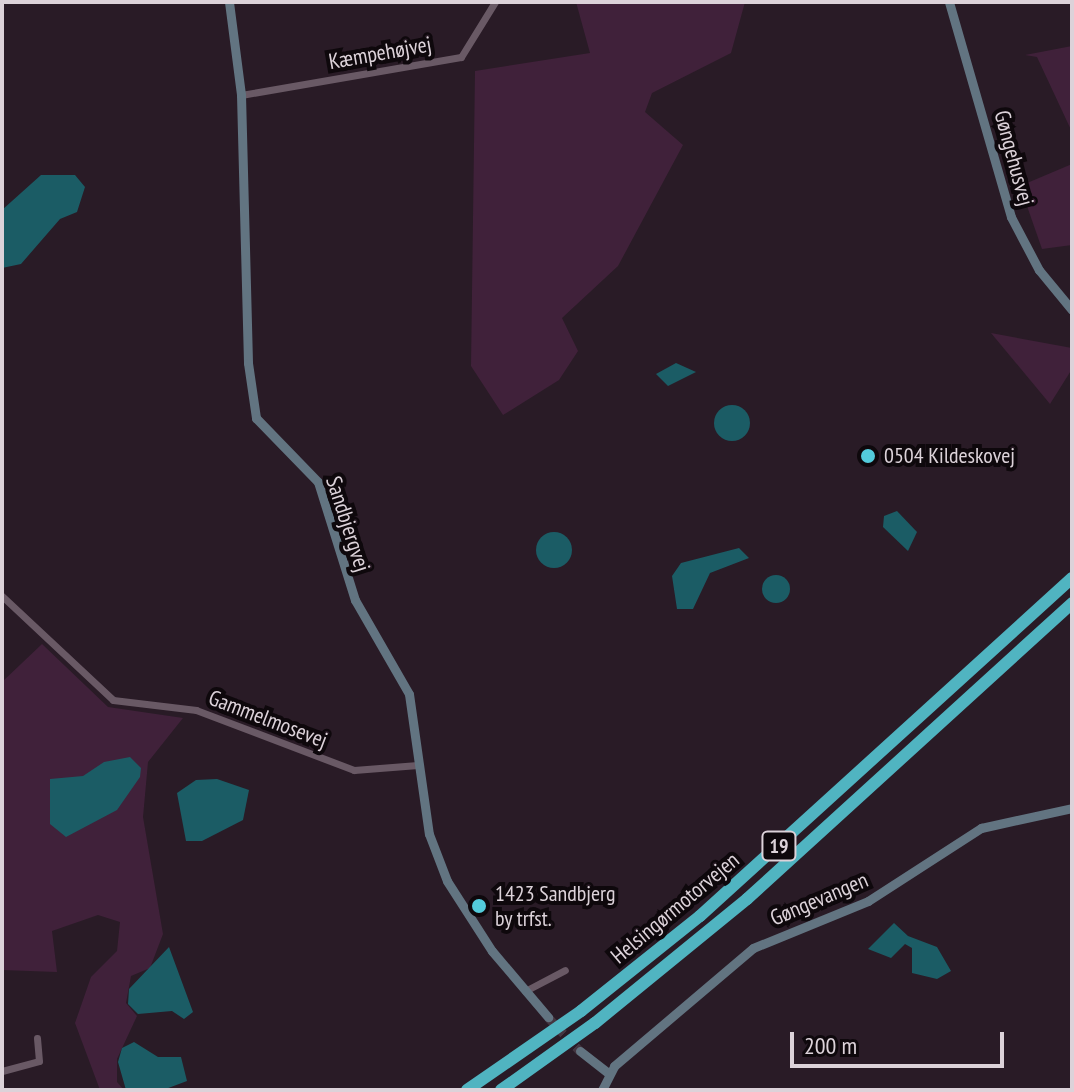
<!DOCTYPE html>
<meta charset="utf-8">
<style>
body{margin:0}
#map{position:relative;width:1074px;height:1092px;overflow:hidden;background:#291b26;font-family:"PT Sans Narrow",sans-serif}
div>[style]{position:absolute}
.green>*{inset:0;background:#40213a}
.water>*{inset:0;background:#1b5c65}
.round{border-radius:50%}
.secondary-tunnel>*{height:9px;margin-top:-4.5px;transform-origin:0;background:repeating-linear-gradient(90deg,#443641 0 9px,transparent 0 13.5px)}
.street>*{height:7px;margin:-3.5px;padding:0 3.5px;transform-origin:3.5px;border-radius:3.5px;background:#695965}
.secondary>*{height:9px;margin:-4.5px;padding:0 4.5px;transform-origin:4.5px;border-radius:4.5px;background:#627481}
.highway>*{height:12px;margin:-6px;padding:0 6px;transform-origin:6px;border-radius:6px;background:#50b4c1}
.dots>*{width:22px;height:22px;translate:-50% -50%;box-sizing:border-box;border:4px solid #0e080c;border-radius:50%}
span{translate:-50% -50%;white-space:nowrap;text-align:center;line-height:1.15;-webkit-text-stroke:8px #0e080c;paint-order:stroke}
.shield-label span{padding:2px 6px;background:#0e080c;border:2px solid;border-radius:6px;-webkit-text-stroke-width:0}
.shield-label{font-size:20px;color:#dcd2d9;font-weight:700}
.street-label{font-size:22px;color:#dcd2d9}
.poi-label{font-size:22px;color:#dcd2d9}
.left{translate:0 -50%;text-align:left}
.frame{position:absolute;inset:0;border:4px solid #dcd2d9;pointer-events:none}
.scale{position:absolute;left:790px;top:1032px;width:214px;height:36px;box-sizing:border-box;border:4px solid #dcd2d9;border-top:0;padding-left:10px;font-size:24px;line-height:28px;white-space:nowrap;color:#dcd2d9;-webkit-text-stroke:6px #0e080c;paint-order:stroke}
</style>
<div id="map">
<div class="green">
<i style="clip-path:polygon(576px 2px,745px 2px,731px 53px,652px 93px,645px 112px,683px 145px,618px 266px,562px 318px,578px 351px,559px 380px,503px 415px,471px 366px,475px 71px,590px 53px)"></i>
<i style="clip-path:polygon(1072px 46px,1072px 132px,1037px 57px,1025px 55px)"></i>
<i style="clip-path:polygon(1072px 164px,1072px 245px,1042px 249px,1020px 186px)"></i>
<i style="clip-path:polygon(991px 333px,1072px 348px,1072px 369px,1050px 404px)"></i>
<i style="clip-path:polygon(42px 644px,108px 707px,183px 718px,148px 762px,143px 817px,163px 934px,150px 968px,131px 976px,126px 1003px,137px 1016px,117px 1059px,117px 1082px,124px 1090px,100px 1090px,75px 1023px,91px 977px,117px 951px,120px 922px,98px 915px,52px 931px,57px 972px,2px 970px,2px 682px)"></i>
</div>
<div class="water">
<i style="clip-path:polygon(41px 175px,75px 175px,85px 187px,77px 212px,60px 219px,21px 264px,2px 268px,2px 210px)"></i>
<i style="clip-path:polygon(676px 363px,696px 372px,668px 386px,656px 374px)"></i>
<i class="round" style="left:714px;top:405px;width:36px;height:36px"></i>
<i style="clip-path:polygon(897px 511px,917px 532px,908px 551px,883px 527px,884px 516px)"></i>
<i class="round" style="left:536px;top:532px;width:36px;height:36px"></i>
<i style="clip-path:polygon(739px 548px,749px 558px,710px 573px,693px 609px,677px 609px,672px 576px,681px 563px)"></i>
<i class="round" style="left:762px;top:575px;width:28px;height:28px"></i>
<i style="clip-path:polygon(130px 757px,141px 768px,140px 777px,117px 810px,66px 837px,50px 824px,50px 779px,83px 776px,104px 762px)"></i>
<i style="clip-path:polygon(217px 779px,249px 790px,243px 820px,202px 841px,186px 841px,177px 793px,196px 780px)"></i>
<i style="clip-path:polygon(894px 923px,908px 936px,937px 947px,951px 971px,937px 979px,912px 973px,912px 948px,905px 944px,891px 958px,868px 949px)"></i>
<i style="clip-path:polygon(169px 947px,193px 1012px,184px 1019px,172px 1011px,138px 1014px,128px 1004px,129px 989px)"></i>
<i style="clip-path:polygon(134px 1042px,158px 1057px,181px 1057px,187px 1081px,163px 1090px,126px 1090px,118px 1062px,122px 1048px)"></i>
</div>
<div class="secondary-tunnel">
<i style="left:548px;top:1017px;width:47px;rotate:46.7deg"></i>
</div>
<div class="street">
<i style="left:241px;top:95px;width:223px;rotate:-9.8deg"></i>
<i style="left:461px;top:57px;width:65px;rotate:-58.3deg"></i>
<i style="left:2px;top:596px;width:152px;rotate:43.1deg"></i>
<i style="left:113px;top:700px;width:84px;rotate:6.9deg"></i>
<i style="left:196px;top:710px;width:169px;rotate:20.8deg"></i>
<i style="left:354px;top:770px;width:64px;rotate:-4.5deg"></i>
<i style="left:525px;top:991px;width:45px;rotate:-27.7deg"></i>
<i style="left:2px;top:1071px;width:38px;rotate:-15deg"></i>
<i style="left:39px;top:1061px;width:23px;rotate:-95deg"></i>
</div>
<div class="secondary">
<i style="left:229px;top:2px;width:94px;rotate:82.6deg"></i>
<i style="left:241px;top:95px;width:268px;rotate:88.5deg"></i>
<i style="left:248px;top:363px;width:56px;rotate:81.7deg"></i>
<i style="left:256px;top:418px;width:89px;rotate:45.9deg"></i>
<i style="left:318px;top:482px;width:124px;rotate:72.6deg"></i>
<i style="left:355px;top:600px;width:108px;rotate:60.1deg"></i>
<i style="left:409px;top:694px;width:141px;rotate:81.9deg"></i>
<i style="left:429px;top:834px;width:50px;rotate:69deg"></i>
<i style="left:447px;top:881px;width:83px;rotate:57.3deg"></i>
<i style="left:492px;top:951px;width:87px;rotate:49.7deg"></i>
<i style="left:949px;top:2px;width:224px;rotate:73.9deg"></i>
<i style="left:1011px;top:217px;width:60px;rotate:62.2deg"></i>
<i style="left:1039px;top:270px;width:52px;rotate:50.5deg"></i>
<i style="left:580px;top:1051px;width:36px;rotate:38deg"></i>
<i style="left:602px;top:1090px;width:27px;rotate:-63deg"></i>
<i style="left:614px;top:1066px;width:182px;rotate:-40.3deg"></i>
<i style="left:753px;top:948px;width:124px;rotate:-22.2deg"></i>
<i style="left:868px;top:901px;width:135px;rotate:-32.9deg"></i>
<i style="left:981px;top:828px;width:93px;rotate:-12.4deg"></i>
</div>
<div class="highway">
<i style="left:467px;top:1090px;width:139px;rotate:-34.7deg"></i>
<i style="left:581px;top:1011px;width:152px;rotate:-38.6deg"></i>
<i style="left:700px;top:916px;width:503px;rotate:-42.26deg"></i>
<i style="left:501px;top:1090px;width:115px;rotate:-35.5deg"></i>
<i style="left:595px;top:1023px;width:196px;rotate:-39.2deg"></i>
<i style="left:747px;top:899px;width:440px;rotate:-42.3deg"></i>
</div>
<div class="dots">
<i style="left:868px;top:456px;background:#53cbdb"></i>
<i style="left:479px;top:906px;background:#53cbdb"></i>
</div>
<div class="shield-label">
<span style="left:779px;top:846px">19</span>
</div>
<div class="street-label">
<span style="left:380px;top:53px;rotate:-10deg">Kæmpehøjvej</span>
<span style="left:1014px;top:158px;rotate:75deg">Gøngehusvej</span>
<span style="left:348px;top:524px;rotate:72deg">Sandbjergvej</span>
<span style="left:268px;top:719px;rotate:21deg">Gammelmosevej</span>
<span style="left:819px;top:899px;rotate:-23deg">Gøngevangen</span>
<span style="left:675px;top:908px;rotate:-40deg">Helsingørmotorvejen</span>
</div>
<div class="poi-label">
<span class="left" style="left:884px;top:456px">0504 Kildeskovej</span>
<span class="left" style="left:495px;top:906px">1423 Sandbjerg<br>by trfst.</span>
</div>
<div class="frame"></div>
<div class="scale">200 m</div>
</div>
